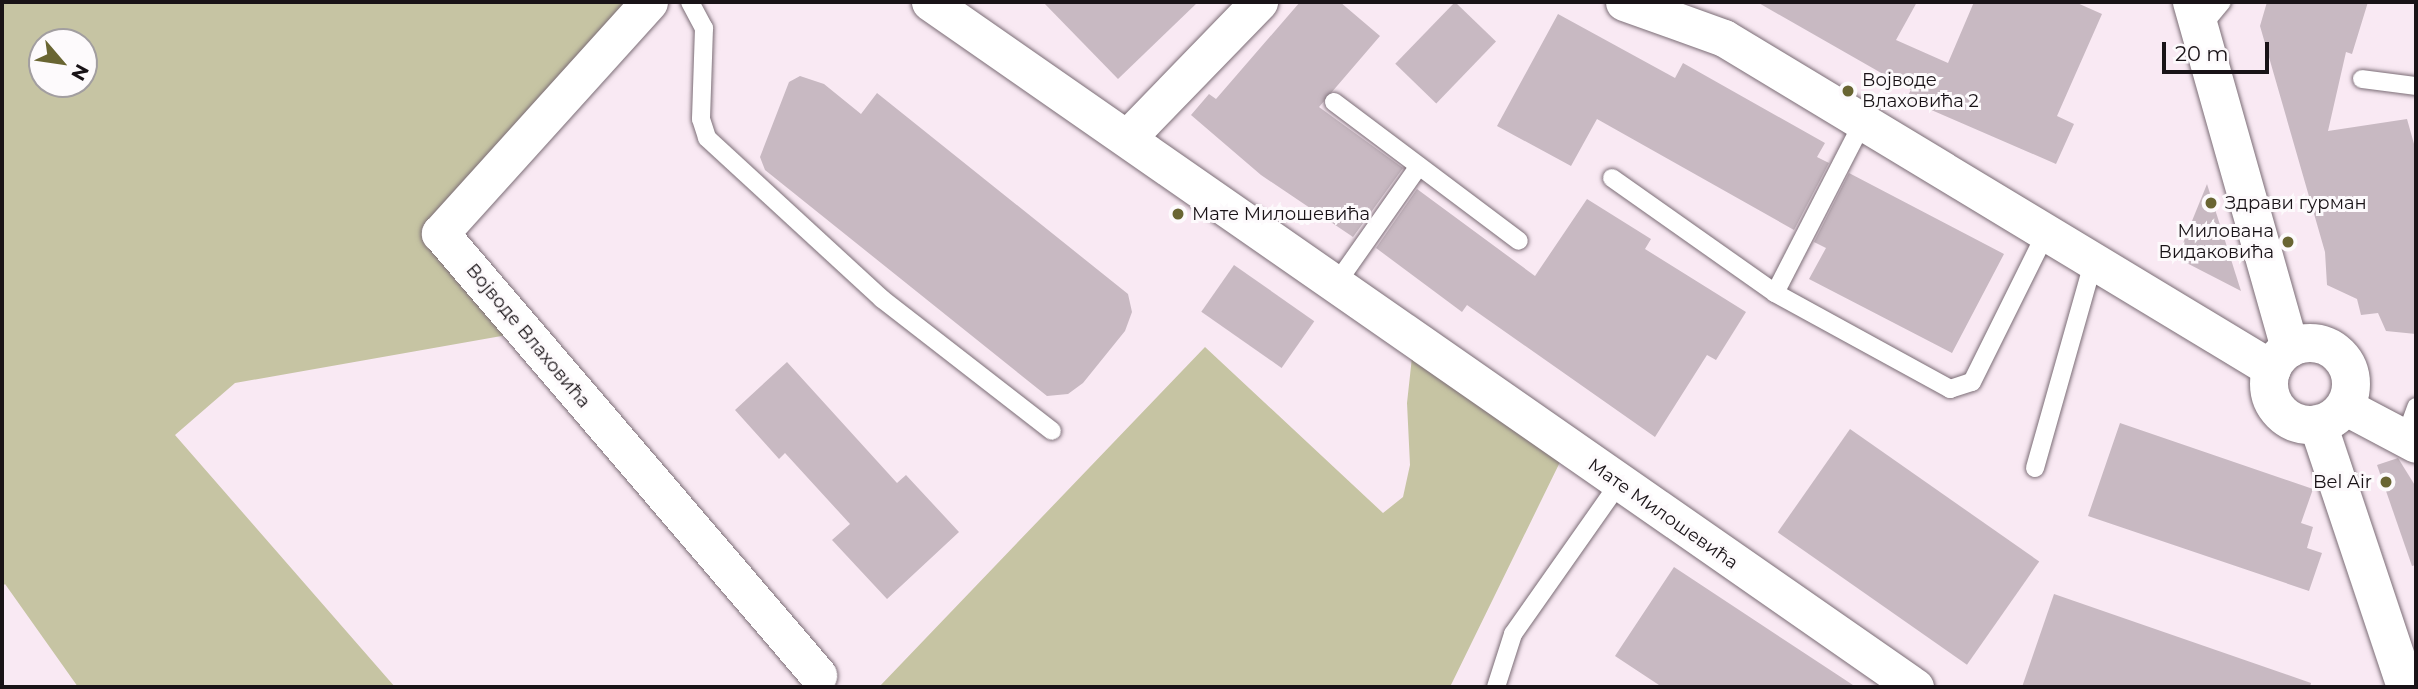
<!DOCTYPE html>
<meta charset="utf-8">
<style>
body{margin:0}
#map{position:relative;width:2418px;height:689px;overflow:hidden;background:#f9e9f3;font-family:Montserrat,sans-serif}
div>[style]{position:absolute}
.green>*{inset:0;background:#c6c4a3}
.building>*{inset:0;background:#c8b9c2;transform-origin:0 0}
.roads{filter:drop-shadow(0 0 2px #7b6d76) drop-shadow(0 0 2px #7b6d76)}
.service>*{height:18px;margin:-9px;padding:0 9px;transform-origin:9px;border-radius:9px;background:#fff}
.minor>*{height:37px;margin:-18.5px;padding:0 18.5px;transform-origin:18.5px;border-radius:18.5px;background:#fff}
.tertiary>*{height:38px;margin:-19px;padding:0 19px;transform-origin:19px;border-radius:19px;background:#fff}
.tertiary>.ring{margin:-19px;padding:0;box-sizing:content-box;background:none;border:38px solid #fff;border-radius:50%}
.dots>*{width:19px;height:19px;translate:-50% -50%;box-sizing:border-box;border:4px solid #fdfafc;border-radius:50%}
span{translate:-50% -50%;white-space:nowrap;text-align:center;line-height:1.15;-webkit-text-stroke:6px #fdfafc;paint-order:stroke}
.poi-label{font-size:18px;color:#191317}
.left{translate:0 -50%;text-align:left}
.right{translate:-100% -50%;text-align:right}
.street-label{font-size:18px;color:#191317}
.frame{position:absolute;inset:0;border:4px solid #191317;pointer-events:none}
.north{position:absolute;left:28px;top:28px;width:70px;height:70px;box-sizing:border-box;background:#fdfafc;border:2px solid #a29ea0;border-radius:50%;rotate:119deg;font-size:19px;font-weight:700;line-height:28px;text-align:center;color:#191317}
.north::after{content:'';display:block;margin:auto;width:24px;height:32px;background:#696532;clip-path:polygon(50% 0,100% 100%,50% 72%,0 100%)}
.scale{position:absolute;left:2162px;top:42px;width:107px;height:32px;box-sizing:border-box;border:4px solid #191317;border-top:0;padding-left:9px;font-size:21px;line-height:24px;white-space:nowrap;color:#191317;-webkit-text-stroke:5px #fdfafc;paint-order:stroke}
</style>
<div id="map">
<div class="green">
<i style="clip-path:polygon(evenodd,2px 2px,649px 2px,440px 232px,524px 332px,235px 383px,175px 435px,395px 687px,78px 687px,5px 584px,2px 587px,2px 2px,42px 42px,84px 42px,84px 84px,42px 84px,42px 42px)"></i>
<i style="clip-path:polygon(1205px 347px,1383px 513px,1403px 497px,1410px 465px,1407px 403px,1412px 357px,1561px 460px,1450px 687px,879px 687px)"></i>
</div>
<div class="building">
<i style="clip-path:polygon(1043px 2px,1198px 2px,1118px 79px)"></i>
<i style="clip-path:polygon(1300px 2px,1340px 2px,1380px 36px,1319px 107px,1403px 168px,1353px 237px,1261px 175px,1191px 115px,1209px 94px,1216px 99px)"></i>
<i style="left:1455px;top:2px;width:57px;height:86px;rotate:44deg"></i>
<i style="clip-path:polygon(1757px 2px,1917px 2px,1896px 40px,1948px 63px,1974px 2px,2075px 2px,2102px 14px,2057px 116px,2074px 124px,2056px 164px,1906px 99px,1911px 90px)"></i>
<i style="clip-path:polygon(2267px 2px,2368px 2px,2352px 54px,2346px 52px,2328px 131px,2407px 119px,2416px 151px,2416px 334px,2386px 331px,2378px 313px,2361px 315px,2357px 299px,2327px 285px,2325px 252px,2260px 26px)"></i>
<i style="clip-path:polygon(1558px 14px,1675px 78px,1683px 63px,1825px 143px,1817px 157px,1829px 163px,1794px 230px,1597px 119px,1571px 166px,1497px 126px)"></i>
<i style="clip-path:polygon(800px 76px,824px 84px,861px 114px,877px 93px,1128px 294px,1132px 312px,1125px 331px,1083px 383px,1068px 394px,1047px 396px,765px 170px,760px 157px,789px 82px)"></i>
<i style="clip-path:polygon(1849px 173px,2004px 254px,1952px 353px,1809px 279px,1826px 248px,1814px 242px)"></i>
<i style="clip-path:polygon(2207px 184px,2241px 291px,2177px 258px)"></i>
<i style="clip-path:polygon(1417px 189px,1535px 276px,1587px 199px,1651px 239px,1645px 249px,1746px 312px,1716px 360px,1707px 355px,1655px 437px,1467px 305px,1462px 312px,1376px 248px)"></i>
<i style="left:1234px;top:265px;width:98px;height:57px;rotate:35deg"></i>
<i style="clip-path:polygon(787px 362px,897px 483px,906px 475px,959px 532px,887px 599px,832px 540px,850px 524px,785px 453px,779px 459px,735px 410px)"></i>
<i style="clip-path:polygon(2120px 423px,2313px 489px,2301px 523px,2313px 527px,2307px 548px,2322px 553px,2309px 591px,2088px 516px)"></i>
<i style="left:1850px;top:429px;width:231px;height:126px;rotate:35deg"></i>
<i style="clip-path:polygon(2398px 458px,2416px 487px,2416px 565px,2412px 566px,2377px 465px)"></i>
<i style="clip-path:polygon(1674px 567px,1783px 639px,1856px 687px,1662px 687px,1615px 656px)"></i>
<i style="clip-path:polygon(2054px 594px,2311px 683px,2310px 687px,2022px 687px)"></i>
</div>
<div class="roads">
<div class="service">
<i style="left:690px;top:2px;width:30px;rotate:62deg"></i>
<i style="left:704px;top:28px;width:91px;rotate:91.9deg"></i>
<i style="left:701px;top:119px;width:20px;rotate:72deg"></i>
<i style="left:707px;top:138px;width:238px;rotate:42.6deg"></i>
<i style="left:882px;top:299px;width:215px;rotate:37.8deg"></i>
<i style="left:2200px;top:28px;width:34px;rotate:-50deg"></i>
<i style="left:2362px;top:79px;width:54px;rotate:7.4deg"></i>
<i style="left:1334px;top:102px;width:231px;rotate:36.9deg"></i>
<i style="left:1612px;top:178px;width:199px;rotate:35.2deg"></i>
<i style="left:1775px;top:293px;width:200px;rotate:28.7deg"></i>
<i style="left:1950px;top:389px;width:23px;rotate:-18deg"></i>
<i style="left:1972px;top:382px;width:169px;rotate:-63.6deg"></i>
<i style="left:1336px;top:284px;width:144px;rotate:-54.9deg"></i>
<i style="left:1775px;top:293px;width:195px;rotate:-62.8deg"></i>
<i style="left:2405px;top:438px;width:33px;rotate:-70deg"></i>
<i style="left:2035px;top:468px;width:217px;rotate:-74.2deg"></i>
<i style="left:1496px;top:687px;width:56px;rotate:-72.2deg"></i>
<i style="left:1513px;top:634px;width:184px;rotate:-54.9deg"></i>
</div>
<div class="minor">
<i style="left:649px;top:2px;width:312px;rotate:132.1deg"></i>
<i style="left:440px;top:233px;width:582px;rotate:49.46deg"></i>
<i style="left:930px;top:2px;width:1200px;rotate:34.82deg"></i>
<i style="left:1624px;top:2px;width:106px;rotate:19.8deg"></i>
<i style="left:1724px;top:38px;width:640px;rotate:31.13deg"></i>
<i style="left:1127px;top:138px;width:190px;rotate:-45.9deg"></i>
<i style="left:2344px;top:406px;width:81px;rotate:27.8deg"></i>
</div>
<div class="tertiary">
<i style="left:2192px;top:2px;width:360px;rotate:74.2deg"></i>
<i class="ring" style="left:2269px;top:343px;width:44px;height:44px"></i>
<i style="left:2318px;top:424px;width:277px;rotate:71.5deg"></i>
</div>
</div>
<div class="dots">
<i style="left:1848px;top:91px;background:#696532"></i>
<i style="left:2211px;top:203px;background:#696532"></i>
<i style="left:1178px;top:214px;background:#696532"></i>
<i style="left:2288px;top:242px;background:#696532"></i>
<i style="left:2386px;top:482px;background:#696532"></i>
</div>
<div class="poi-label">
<span class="left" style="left:1862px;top:91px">Војводе<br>Влаховића 2</span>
<span class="left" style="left:2225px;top:203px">Здрави гурман</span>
<span class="left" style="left:1192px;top:214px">Мате Милошевића</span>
<span class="right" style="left:2274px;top:242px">Милована<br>Видаковића</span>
<span class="right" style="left:2372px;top:482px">Bel Air</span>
</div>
<div class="street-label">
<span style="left:528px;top:336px;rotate:50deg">Војводе Влаховића</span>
<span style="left:1663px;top:514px;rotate:35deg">Мате Милошевића</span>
</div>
<div class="frame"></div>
<div class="north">N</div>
<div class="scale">20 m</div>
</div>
